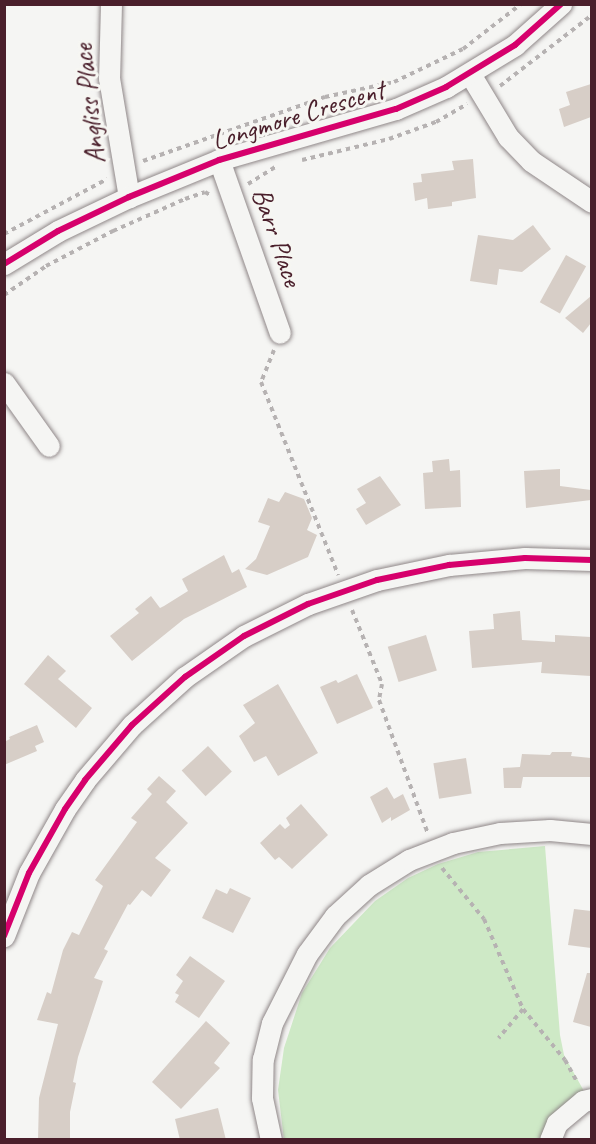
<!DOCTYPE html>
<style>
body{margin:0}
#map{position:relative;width:596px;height:1144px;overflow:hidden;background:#f5f5f3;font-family:Caveat,sans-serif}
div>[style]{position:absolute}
.green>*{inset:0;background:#cee9c6}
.building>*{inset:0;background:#d7cec7;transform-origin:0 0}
.path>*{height:4px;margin-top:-2px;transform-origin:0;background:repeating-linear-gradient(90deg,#b6b2b2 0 4.5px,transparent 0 9px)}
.roads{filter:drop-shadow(0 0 2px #8f8788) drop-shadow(0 0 2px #8f8788)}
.minor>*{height:21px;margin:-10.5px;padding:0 10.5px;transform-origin:10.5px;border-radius:10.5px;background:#f5f5f3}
.cycleway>*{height:6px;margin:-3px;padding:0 3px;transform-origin:3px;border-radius:3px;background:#d6006c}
span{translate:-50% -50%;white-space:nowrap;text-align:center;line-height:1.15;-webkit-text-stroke:6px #f6f6f2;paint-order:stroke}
.street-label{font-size:28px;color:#4a1f2b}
.frame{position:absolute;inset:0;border:6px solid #4a1f2b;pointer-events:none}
</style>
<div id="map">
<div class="green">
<i style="clip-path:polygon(545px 846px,560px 1035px,564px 1055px,585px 1093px,540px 1139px,284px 1140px,278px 1090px,284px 1048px,302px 993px,330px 948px,375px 901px,408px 878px,438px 864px,478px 852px)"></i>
</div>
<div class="building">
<i style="clip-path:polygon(591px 84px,591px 117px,564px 127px,559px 109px,570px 105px,566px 92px)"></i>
<i style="clip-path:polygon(473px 159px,476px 198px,452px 202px,452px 206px,428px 209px,427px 198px,415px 201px,413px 183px,422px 182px,421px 174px,454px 170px,452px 161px)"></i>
<i style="clip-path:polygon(533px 225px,551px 249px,522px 272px,499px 269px,497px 285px,470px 281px,478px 235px,513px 240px)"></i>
<i style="left:566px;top:255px;width:23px;height:54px;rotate:29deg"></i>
<i style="clip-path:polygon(591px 296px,591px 323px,583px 333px,565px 318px)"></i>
<i style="clip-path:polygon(449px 459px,450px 471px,460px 470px,461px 507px,425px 509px,423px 473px,433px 472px,432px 461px)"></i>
<i style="clip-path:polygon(560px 469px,560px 486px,591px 490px,591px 500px,526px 508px,524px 471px)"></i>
<i style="clip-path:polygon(380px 476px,401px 505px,366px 525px,356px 509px,366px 503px,357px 489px)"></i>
<i style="clip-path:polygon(285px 492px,304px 499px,312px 518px,307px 530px,317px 535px,308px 557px,267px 575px,245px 569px,256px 559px,270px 526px,258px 522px,268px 498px,279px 502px)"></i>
<i style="clip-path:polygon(224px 555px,232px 573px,239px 569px,247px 587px,184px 619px,132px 661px,110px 636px,139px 613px,135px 609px,151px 596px,160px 608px,164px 606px,188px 591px,182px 579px)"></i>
<i style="clip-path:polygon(520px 611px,522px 640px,555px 642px,555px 635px,591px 637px,591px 676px,541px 673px,542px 662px,472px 668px,469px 631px,494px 629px,493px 614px)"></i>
<i style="left:426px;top:635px;width:37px;height:40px;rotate:73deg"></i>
<i style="clip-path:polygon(48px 655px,66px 671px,58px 679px,92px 708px,76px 728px,24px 684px)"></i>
<i style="clip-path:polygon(357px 674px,373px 708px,337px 724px,320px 687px,336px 680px,338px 683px)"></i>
<i style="clip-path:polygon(278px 684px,318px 753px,278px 776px,266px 756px,254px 762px,239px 736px,255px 723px,243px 705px)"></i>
<i style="clip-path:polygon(37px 725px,44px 742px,35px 746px,37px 751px,4px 765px,4px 742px,10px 739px,9px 737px)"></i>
<i style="left:208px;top:746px;width:35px;height:36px;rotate:47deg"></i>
<i style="clip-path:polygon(552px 752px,572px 752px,571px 756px,591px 758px,591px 777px,523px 777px,521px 788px,504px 788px,503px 768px,520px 767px,522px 754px,550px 755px)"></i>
<i style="left:466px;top:758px;width:36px;height:33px;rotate:81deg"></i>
<i style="clip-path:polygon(159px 776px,176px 791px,166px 802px,188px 823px,155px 858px,171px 870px,151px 897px,142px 890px,130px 905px,128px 904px,104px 949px,108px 951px,94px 978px,103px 981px,78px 1057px,73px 1082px,76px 1083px,70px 1112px,70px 1140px,38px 1140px,39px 1098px,58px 1024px,37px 1020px,47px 992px,51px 994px,63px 950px,72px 932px,79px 935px,103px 886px,95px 880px,137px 822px,131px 818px,152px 794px,147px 789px)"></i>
<i style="clip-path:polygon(387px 787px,394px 799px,403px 794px,410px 810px,391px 821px,391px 817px,382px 823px,370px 797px)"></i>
<i style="clip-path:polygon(301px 804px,328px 835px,292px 869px,279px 857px,275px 860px,260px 843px,280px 824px,285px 829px,290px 825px,286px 818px)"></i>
<i style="clip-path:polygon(230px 888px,251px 898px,233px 933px,202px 918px,216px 889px,227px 894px)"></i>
<i style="clip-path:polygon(574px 909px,591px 911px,591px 948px,568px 945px)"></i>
<i style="clip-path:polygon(190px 956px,225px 981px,199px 1018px,175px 1002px,179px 995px,175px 993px,183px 981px,176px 975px)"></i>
<i style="clip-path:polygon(587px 973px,591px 973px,591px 1027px,573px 1022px)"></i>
<i style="clip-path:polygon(206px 1021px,230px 1043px,214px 1063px,220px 1068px,181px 1109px,152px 1082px)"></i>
<i style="clip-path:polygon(218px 1108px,226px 1140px,180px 1140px,175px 1119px)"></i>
</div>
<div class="path">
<i style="left:500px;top:86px;width:116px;rotate:-37.7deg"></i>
<i style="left:302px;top:160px;width:89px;rotate:-13.6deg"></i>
<i style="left:389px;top:139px;width:50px;rotate:-19.9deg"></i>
<i style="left:436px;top:122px;width:36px;rotate:-30deg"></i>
<i style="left:143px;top:161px;width:193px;rotate:-19.4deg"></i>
<i style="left:325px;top:97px;width:71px;rotate:-12.3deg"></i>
<i style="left:394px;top:82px;width:76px;rotate:-25.6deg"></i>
<i style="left:463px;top:49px;width:73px;rotate:-37.8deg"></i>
<i style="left:248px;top:184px;width:34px;rotate:-32deg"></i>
<i style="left:4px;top:234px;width:117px;rotate:-28.1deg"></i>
<i style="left:4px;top:295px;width:51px;rotate:-34.6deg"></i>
<i style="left:46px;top:266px;width:76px;rotate:-27.6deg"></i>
<i style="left:113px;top:231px;width:79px;rotate:-24deg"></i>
<i style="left:185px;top:199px;width:21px;rotate:-19deg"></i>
<i style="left:205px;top:192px;width:6px;rotate:31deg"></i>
<i style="left:274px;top:350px;width:35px;rotate:112deg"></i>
<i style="left:261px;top:382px;width:208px;rotate:68.2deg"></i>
<i style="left:352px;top:610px;width:80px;rotate:67.9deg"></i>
<i style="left:382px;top:684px;width:16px;rotate:101deg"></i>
<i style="left:379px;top:700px;width:143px;rotate:69.9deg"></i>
<i style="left:442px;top:868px;width:66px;rotate:50.5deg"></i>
<i style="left:484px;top:919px;width:98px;rotate:66.6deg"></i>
<i style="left:523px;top:1009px;width:38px;rotate:130deg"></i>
<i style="left:523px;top:1009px;width:66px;rotate:50.5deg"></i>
<i style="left:565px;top:1060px;width:25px;rotate:61deg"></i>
</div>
<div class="roads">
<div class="minor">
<i style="left:111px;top:4px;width:74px;rotate:91.5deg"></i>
<i style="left:109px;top:78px;width:121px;rotate:80.5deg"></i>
<i style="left:470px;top:74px;width:74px;rotate:58.9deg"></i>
<i style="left:508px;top:137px;width:33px;rotate:46deg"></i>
<i style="left:531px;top:161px;width:73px;rotate:33.9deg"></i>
<i style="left:219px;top:160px;width:183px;rotate:70.6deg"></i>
<i style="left:4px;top:264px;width:63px;rotate:-31.4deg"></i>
<i style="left:58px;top:231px;width:79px;rotate:-25.6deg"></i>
<i style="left:129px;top:197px;width:97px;rotate:-22.3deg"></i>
<i style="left:219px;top:160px;width:184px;rotate:-16.1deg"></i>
<i style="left:396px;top:109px;width:55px;rotate:-23.7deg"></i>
<i style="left:446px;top:87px;width:81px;rotate:-31.3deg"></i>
<i style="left:515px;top:45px;width:62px;rotate:-41.7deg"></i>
<i style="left:4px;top:383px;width:77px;rotate:54.5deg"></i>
<i style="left:4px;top:936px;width:68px;rotate:-68.4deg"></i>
<i style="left:29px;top:873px;width:73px;rotate:-60.6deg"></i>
<i style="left:65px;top:809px;width:35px;rotate:-55deg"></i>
<i style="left:85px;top:780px;width:72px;rotate:-49.5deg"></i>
<i style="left:132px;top:725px;width:72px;rotate:-42.2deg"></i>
<i style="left:185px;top:677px;width:72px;rotate:-34.8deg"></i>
<i style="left:244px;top:636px;width:72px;rotate:-26.6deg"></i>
<i style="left:308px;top:604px;width:73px;rotate:-19.2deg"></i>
<i style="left:377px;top:580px;width:74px;rotate:-11.8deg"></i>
<i style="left:449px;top:565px;width:76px;rotate:-5.3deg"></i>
<i style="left:525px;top:558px;width:67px;rotate:1.7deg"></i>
<i style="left:271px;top:1140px;width:43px;rotate:-102.1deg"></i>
<i style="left:262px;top:1098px;width:39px;rotate:-89deg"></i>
<i style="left:263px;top:1059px;width:37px;rotate:-76deg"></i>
<i style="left:272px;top:1023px;width:77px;rotate:-63.1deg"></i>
<i style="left:307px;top:954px;width:47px;rotate:-53.6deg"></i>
<i style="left:335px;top:916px;width:46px;rotate:-42.4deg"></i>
<i style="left:369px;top:885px;width:47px;rotate:-32deg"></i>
<i style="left:409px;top:860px;width:47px;rotate:-21.1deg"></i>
<i style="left:453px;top:843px;width:48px;rotate:-12deg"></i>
<i style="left:500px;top:833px;width:50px;rotate:-3.4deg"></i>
<i style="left:550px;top:830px;width:42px;rotate:5.4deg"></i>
<i style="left:550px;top:1140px;width:18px;rotate:-68deg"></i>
<i style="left:557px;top:1123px;width:34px;rotate:-40deg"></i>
<i style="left:583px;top:1101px;width:9px;rotate:-13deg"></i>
</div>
</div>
<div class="cycleway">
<i style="left:4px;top:264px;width:63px;rotate:-31.4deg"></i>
<i style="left:58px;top:231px;width:79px;rotate:-25.6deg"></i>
<i style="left:129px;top:197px;width:97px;rotate:-22.3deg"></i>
<i style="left:219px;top:160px;width:184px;rotate:-16.1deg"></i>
<i style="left:396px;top:109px;width:55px;rotate:-23.7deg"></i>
<i style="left:446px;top:87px;width:81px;rotate:-31.3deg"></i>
<i style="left:515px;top:45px;width:62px;rotate:-41.7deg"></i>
<i style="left:4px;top:936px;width:68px;rotate:-68.4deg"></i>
<i style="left:29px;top:873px;width:73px;rotate:-60.6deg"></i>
<i style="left:65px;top:809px;width:35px;rotate:-55deg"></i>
<i style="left:85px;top:780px;width:72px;rotate:-49.5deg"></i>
<i style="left:132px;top:725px;width:72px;rotate:-42.2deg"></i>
<i style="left:185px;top:677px;width:72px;rotate:-34.8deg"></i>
<i style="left:244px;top:636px;width:72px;rotate:-26.6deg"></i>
<i style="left:308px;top:604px;width:73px;rotate:-19.2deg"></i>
<i style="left:377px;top:580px;width:74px;rotate:-11.8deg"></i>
<i style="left:449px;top:565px;width:76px;rotate:-5.3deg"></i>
<i style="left:525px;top:558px;width:67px;rotate:1.7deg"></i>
</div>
<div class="street-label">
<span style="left:89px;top:104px;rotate:-96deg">Angliss Place</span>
<span style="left:298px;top:115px;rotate:-17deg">Longmore Crescent</span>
<span style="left:277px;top:237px;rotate:71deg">Barr Place</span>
</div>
<div class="frame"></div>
</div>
